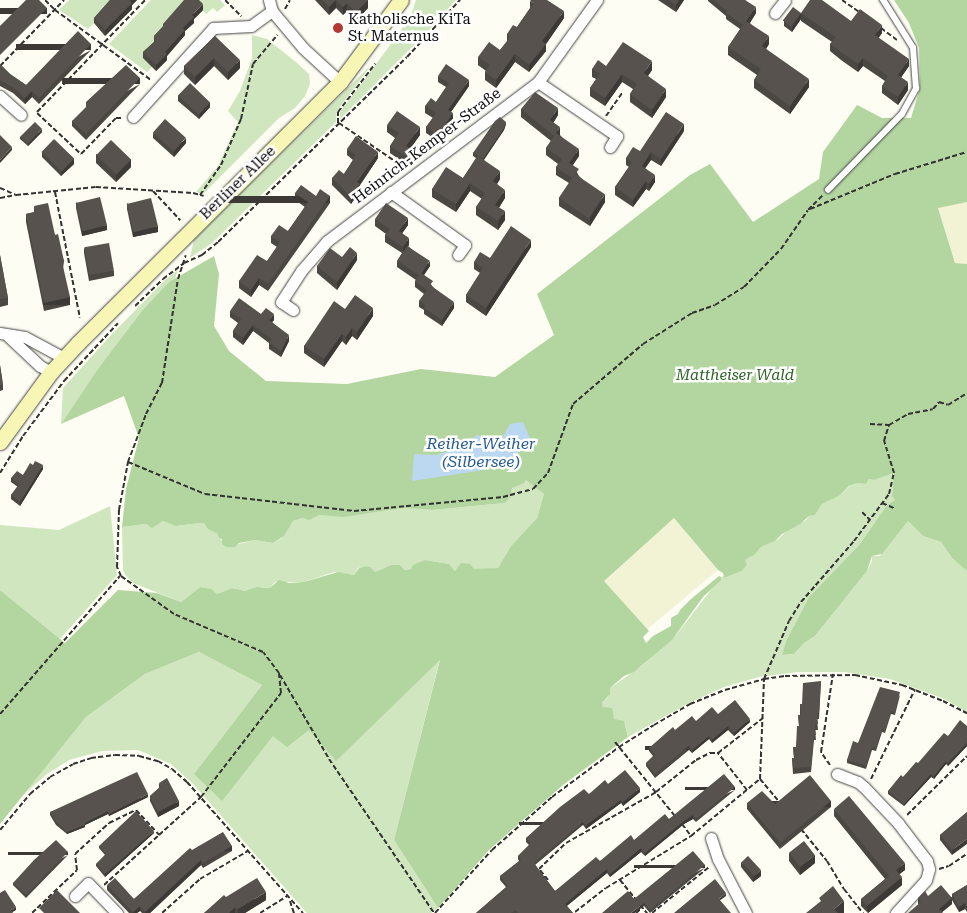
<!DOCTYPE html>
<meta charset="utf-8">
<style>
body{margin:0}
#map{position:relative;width:967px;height:913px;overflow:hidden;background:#fefdf3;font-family:"Roboto Serif",serif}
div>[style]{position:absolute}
.farmland>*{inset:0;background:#f2f2d5;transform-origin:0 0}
.green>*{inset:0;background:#d0e6bf}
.forest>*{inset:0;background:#b3d5a0}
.water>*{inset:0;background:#bcd8f1}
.path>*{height:2px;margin-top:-1px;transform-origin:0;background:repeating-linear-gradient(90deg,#323232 0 5px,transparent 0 7.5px)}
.roads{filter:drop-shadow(0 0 1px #434343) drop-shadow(0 0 1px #434343)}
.lane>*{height:5.5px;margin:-2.75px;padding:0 2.75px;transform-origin:2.75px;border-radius:2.75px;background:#fff}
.street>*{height:11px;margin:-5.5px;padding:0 5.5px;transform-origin:5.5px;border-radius:5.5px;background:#fff}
.secondary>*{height:15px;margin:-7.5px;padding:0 7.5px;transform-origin:7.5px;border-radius:7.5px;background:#f7f6b5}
.wall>*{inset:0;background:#4b4742}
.shaded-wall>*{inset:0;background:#3d3936;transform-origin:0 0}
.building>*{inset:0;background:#57524d;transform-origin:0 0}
.dots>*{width:14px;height:14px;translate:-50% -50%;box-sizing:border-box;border:2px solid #fff;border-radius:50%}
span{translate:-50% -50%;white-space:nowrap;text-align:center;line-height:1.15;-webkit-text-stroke:5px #fff;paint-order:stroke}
.poi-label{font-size:15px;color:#101010}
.left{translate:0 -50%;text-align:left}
.street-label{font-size:15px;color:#101010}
.park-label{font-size:15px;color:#2c6225;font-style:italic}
.water-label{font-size:16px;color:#245a96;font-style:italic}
</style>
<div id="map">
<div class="farmland">
<i style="clip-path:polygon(967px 202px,967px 264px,955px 263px,938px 207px)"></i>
<i style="left:674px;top:518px;width:68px;height:94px;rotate:50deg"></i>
</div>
<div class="green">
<i style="clip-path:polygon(69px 0,116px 0,108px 10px,88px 29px,59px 10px)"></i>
<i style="clip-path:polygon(151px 0,189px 0,156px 43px,152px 67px,147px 72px,109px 44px)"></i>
<i style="clip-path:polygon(193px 0,220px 0,225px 5px,217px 12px,213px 8px,206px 14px)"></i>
<i style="clip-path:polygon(416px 0,456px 0,427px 32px,340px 119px,340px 112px,400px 32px,411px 15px)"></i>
<i style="clip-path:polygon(252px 35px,267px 39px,296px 62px,309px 74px,310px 84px,305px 96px,295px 108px,279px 118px,203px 194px,196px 192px,218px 166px,238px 122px,228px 111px,240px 91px,252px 58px)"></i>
<i style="clip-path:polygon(372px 64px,337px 111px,336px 122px,212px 243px,190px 258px,194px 239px)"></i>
<i style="clip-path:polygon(178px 270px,175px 279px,169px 282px,95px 373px,61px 424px,63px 388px,113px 333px,166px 279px)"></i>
<i style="clip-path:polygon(894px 473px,892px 496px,895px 500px,887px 505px,859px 545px,809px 597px,786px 641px,782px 655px,794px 654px,804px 643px,815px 636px,867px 571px,872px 561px,872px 556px,880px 556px,908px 521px,923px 536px,941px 542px,952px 558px,967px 571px,967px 712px,942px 698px,890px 679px,844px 672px,798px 672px,759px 677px,724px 687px,689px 703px,628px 737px,625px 724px,614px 719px,608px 708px,603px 708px,602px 703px,608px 697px,610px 688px,643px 665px,676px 635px,721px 577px,724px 576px,724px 578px,742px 571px,747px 565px,744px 560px,751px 557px,761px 547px,777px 540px,790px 528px,806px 520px,809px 516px,815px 515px,822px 504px,839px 496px,850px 486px,857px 483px,866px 484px,869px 479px,874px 480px)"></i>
<i style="clip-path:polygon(526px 479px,544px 494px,537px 518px,511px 546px,498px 568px,482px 570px,459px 567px,455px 571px,449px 564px,425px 560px,411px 569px,405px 570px,400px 565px,391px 565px,375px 572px,365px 566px,358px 568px,354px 575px,334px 572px,304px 582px,275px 582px,270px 588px,262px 587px,245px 591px,232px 588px,217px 594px,212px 589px,200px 587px,181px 602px,133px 583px,125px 575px,123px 570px,122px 527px,146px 524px,149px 526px,163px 521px,177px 526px,198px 523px,204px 523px,217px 533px,226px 547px,255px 540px,273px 543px,282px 538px,293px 521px,303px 518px,306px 519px,319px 515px,343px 516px,403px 508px,432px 510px,505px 503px,512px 488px)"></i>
<i style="clip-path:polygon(110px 506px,117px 575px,60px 639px,0 590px,0 525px,59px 530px)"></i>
<i style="clip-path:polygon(199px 652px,262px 685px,194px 774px,273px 736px,309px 730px,336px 760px,440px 659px,394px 840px,438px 908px,431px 913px,307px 913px,193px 784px,171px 764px,138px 750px,102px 751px,69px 760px,47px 774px,23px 795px,86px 717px,145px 674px)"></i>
</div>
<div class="forest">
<i style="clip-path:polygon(894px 0,967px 0,967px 202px,938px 208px,955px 263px,967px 264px,967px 571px,952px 558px,941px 542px,923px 536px,908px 521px,882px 554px,872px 556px,867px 571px,815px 636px,804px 643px,794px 654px,782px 655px,786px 641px,809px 597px,859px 545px,887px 505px,895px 500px,892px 496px,894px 473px,874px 480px,869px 479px,866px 484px,857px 483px,849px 486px,839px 496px,822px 504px,815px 515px,809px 516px,800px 524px,782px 534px,775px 541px,761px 547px,754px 555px,745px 560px,747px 565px,742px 571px,724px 578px,723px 573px,718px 570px,674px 518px,604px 581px,649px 631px,643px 637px,646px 643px,653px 636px,671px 626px,671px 618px,678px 614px,680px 610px,691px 599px,719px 576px,721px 577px,721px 580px,703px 597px,672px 640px,634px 672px,624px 676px,610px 688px,610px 694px,602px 703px,603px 707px,612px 708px,614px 719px,624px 721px,628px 737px,563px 785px,489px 850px,438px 908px,394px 840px,440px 660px,336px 761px,309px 730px,287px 747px,273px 736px,222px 801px,194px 774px,262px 685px,199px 652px,145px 674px,86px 717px,0 824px,0 590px,65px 643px,118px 590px,157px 593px,181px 602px,200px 587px,212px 589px,217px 594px,232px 588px,245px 591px,257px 587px,270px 588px,279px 580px,289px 583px,304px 582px,338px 572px,354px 575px,359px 568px,365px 566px,370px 567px,375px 572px,391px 565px,400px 565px,405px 570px,411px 569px,413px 565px,425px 560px,449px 564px,455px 571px,461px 563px,470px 564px,474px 569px,498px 568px,511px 546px,537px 518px,544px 494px,526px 480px,524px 483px,512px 488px,510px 497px,505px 503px,432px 510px,403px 508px,343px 517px,319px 515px,309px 520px,303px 518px,293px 521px,284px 536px,273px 543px,255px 540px,239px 543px,235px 547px,226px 547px,222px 544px,222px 539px,219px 538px,217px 533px,208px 529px,204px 523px,199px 523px,176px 526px,163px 521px,152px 528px,146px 524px,122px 527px,126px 489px,139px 438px,124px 396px,61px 424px,95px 373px,142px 311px,169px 282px,214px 256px,219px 274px,214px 326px,229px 351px,266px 381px,347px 384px,421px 369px,495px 377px,554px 335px,537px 294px,690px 175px,710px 164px,753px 222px,819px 179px,823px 152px,857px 105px,882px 118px,911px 118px,920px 88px,919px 48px,909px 23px)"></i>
</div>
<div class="water">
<i style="clip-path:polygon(523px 422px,532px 443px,507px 460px,484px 470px,412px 481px,414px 454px,437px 455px,467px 444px,477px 435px,501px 440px,510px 424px)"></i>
</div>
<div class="path">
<i style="left:45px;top:0;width:14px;rotate:45deg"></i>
<i style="left:55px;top:10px;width:119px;rotate:36.1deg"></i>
<i style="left:225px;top:0;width:23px;rotate:45deg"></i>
<i style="left:842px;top:0;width:21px;rotate:35deg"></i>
<i style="left:285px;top:9px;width:10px;rotate:-61deg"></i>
<i style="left:881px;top:28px;width:20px;rotate:37deg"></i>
<i style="left:0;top:66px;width:92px;rotate:-45.9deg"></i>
<i style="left:37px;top:112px;width:156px;rotate:-46deg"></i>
<i style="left:37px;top:113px;width:60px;rotate:43deg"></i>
<i style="left:81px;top:154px;width:50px;rotate:-45.8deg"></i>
<i style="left:116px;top:118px;width:7px"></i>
<i style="left:606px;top:116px;width:29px;rotate:-55deg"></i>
<i style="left:338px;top:123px;width:11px;rotate:-90deg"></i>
<i style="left:338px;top:112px;width:61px;rotate:-52.4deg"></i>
<i style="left:339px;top:123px;width:80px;rotate:34.3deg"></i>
<i style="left:0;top:188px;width:17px;rotate:24deg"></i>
<i style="left:153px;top:191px;width:40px;rotate:47deg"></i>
<i style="left:55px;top:192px;width:128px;rotate:78.8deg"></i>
<i style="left:200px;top:195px;width:37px;rotate:-55deg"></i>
<i style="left:221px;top:165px;width:50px;rotate:-66.5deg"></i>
<i style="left:241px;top:119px;width:56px;rotate:-77.7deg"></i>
<i style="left:253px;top:64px;width:38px;rotate:-50deg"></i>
<i style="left:0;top:198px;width:16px;rotate:-11deg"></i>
<i style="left:16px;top:195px;width:80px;rotate:-5.7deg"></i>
<i style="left:96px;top:187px;width:97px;rotate:3.5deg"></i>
<i style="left:193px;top:193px;width:11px;rotate:15deg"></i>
<i style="left:810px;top:209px;width:92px;rotate:-22.4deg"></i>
<i style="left:895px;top:174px;width:75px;rotate:-17deg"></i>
<i style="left:135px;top:306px;width:39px;rotate:-44deg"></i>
<i style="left:163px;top:279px;width:26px;rotate:-37deg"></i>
<i style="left:184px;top:263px;width:20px;rotate:-24deg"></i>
<i style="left:202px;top:255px;width:21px;rotate:-39deg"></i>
<i style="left:218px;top:242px;width:264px;rotate:-44.4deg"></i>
<i style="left:407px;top:57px;width:78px;rotate:-47.1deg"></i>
<i style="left:870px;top:424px;width:19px;rotate:3deg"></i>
<i style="left:128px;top:462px;width:83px;rotate:22.6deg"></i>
<i style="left:205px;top:494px;width:150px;rotate:6.5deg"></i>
<i style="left:354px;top:511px;width:150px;rotate:-5.4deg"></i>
<i style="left:503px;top:497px;width:31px;rotate:-15deg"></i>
<i style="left:533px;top:489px;width:22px;rotate:-47deg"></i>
<i style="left:548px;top:473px;width:73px;rotate:-70.1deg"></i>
<i style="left:573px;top:404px;width:92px;rotate:-40.6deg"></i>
<i style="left:643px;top:344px;width:58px;rotate:-32.3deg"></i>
<i style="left:692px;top:313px;width:24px;rotate:-19deg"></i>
<i style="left:715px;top:305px;width:34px;rotate:-32deg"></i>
<i style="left:744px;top:287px;width:53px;rotate:-45.8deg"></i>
<i style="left:781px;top:249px;width:47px;rotate:-55.3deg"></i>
<i style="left:808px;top:210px;width:21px;rotate:-45deg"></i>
<i style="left:0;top:473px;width:44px;rotate:-58.1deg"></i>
<i style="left:23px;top:436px;width:69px;rotate:-53.3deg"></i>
<i style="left:64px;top:381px;width:79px;rotate:-47deg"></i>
<i style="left:882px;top:503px;width:13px;rotate:23deg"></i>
<i style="left:862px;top:512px;width:11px;rotate:45deg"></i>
<i style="left:280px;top:675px;width:97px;rotate:59.7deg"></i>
<i style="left:329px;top:759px;width:186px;rotate:55.7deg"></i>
<i style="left:0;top:714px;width:183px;rotate:-49deg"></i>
<i style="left:615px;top:742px;width:95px;rotate:51deg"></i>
<i style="left:830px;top:765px;width:16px;rotate:-125deg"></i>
<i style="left:821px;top:752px;width:79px;rotate:-81.3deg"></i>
<i style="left:760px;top:779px;width:30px;rotate:50deg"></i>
<i style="left:871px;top:779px;width:100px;rotate:-63.9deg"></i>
<i style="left:747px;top:790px;width:47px;rotate:-128.1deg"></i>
<i style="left:718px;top:753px;width:57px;rotate:-37.9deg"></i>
<i style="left:907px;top:815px;width:84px;rotate:-44.5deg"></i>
<i style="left:682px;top:824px;width:15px;rotate:53deg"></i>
<i style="left:801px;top:829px;width:41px;rotate:50.9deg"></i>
<i style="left:827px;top:861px;width:33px;rotate:59deg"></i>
<i style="left:844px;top:889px;width:31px;rotate:52deg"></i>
<i style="left:0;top:830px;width:47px;rotate:-50.2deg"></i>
<i style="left:30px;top:794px;width:26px;rotate:-40deg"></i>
<i style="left:50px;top:777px;width:26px;rotate:-29deg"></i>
<i style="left:73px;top:764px;width:19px;rotate:-18deg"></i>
<i style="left:91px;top:758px;width:24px;rotate:-7deg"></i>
<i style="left:115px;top:755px;width:24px;rotate:2deg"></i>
<i style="left:139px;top:756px;width:20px;rotate:15deg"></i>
<i style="left:158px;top:761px;width:16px;rotate:30deg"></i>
<i style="left:172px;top:769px;width:20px;rotate:41deg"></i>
<i style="left:187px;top:782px;width:175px;rotate:48.5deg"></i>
<i style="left:939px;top:869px;width:10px;rotate:-17deg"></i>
<i style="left:949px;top:866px;width:22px;rotate:-34deg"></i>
<i style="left:548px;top:880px;width:14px;rotate:-129deg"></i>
<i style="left:539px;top:869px;width:37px;rotate:-44deg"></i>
<i style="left:566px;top:843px;width:103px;rotate:-29.5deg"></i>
<i style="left:656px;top:792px;width:51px;rotate:-38.7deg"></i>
<i style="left:696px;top:760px;width:16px;rotate:-27deg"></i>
<i style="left:710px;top:753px;width:8px"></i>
<i style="left:620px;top:880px;width:26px;rotate:51deg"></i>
<i style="left:104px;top:885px;width:74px;rotate:-42.3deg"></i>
<i style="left:290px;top:901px;width:13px;rotate:72deg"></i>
<i style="left:640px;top:905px;width:11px;rotate:49deg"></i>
<i style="left:575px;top:912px;width:39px;rotate:-38deg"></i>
<i style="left:606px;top:888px;width:100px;rotate:-31.5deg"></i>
<i style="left:691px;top:836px;width:89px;rotate:-39.6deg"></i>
<i style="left:760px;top:779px;width:100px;rotate:-87.7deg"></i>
<i style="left:764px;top:679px;width:63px;rotate:-66.7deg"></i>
<i style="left:789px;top:621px;width:22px;rotate:-58deg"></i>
<i style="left:801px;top:602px;width:81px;rotate:-49deg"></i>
<i style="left:854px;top:541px;width:59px;rotate:-53.3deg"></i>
<i style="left:889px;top:494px;width:22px;rotate:-77deg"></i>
<i style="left:894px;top:473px;width:34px;rotate:-107deg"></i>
<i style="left:884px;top:441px;width:17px;rotate:-73deg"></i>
<i style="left:889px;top:425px;width:22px;rotate:-30deg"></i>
<i style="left:908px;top:414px;width:25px;rotate:-11deg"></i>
<i style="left:933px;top:409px;width:9px;rotate:-49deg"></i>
<i style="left:939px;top:402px;width:9px;rotate:18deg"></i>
<i style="left:948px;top:405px;width:22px;rotate:-32deg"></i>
<i style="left:32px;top:913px;width:62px;rotate:-43.7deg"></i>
<i style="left:77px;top:870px;width:16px;rotate:-97deg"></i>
<i style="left:75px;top:854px;width:46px;rotate:-42.4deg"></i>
<i style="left:109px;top:823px;width:30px;rotate:-26deg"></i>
<i style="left:136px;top:810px;width:34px;rotate:47deg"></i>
<i style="left:159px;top:835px;width:57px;rotate:-42.1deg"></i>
<i style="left:201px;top:797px;width:131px;rotate:-52.4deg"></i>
<i style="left:281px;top:693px;width:20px;rotate:-96deg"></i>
<i style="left:279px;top:673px;width:26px;rotate:-127deg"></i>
<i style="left:263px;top:652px;width:97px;rotate:-156.9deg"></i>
<i style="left:174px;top:614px;width:65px;rotate:-144.4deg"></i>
<i style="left:121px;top:576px;width:10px;rotate:-114deg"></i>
<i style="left:117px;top:567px;width:57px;rotate:-88deg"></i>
<i style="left:119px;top:510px;width:49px;rotate:-79.4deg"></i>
<i style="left:128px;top:462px;width:51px;rotate:-69.4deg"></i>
<i style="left:146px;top:414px;width:35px;rotate:-63deg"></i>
<i style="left:162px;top:383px;width:105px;rotate:-81.3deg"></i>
<i style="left:178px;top:279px;width:25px;rotate:-72deg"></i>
<i style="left:162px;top:913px;width:51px;rotate:-41.8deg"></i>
<i style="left:200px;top:879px;width:56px;rotate:-30.3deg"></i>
<i style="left:260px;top:913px;width:32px;rotate:-32deg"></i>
<i style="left:435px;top:913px;width:85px;rotate:-47.9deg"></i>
<i style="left:492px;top:850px;width:80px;rotate:-41.5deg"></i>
<i style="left:552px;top:797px;width:84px;rotate:-36.7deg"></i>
<i style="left:619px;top:747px;width:41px;rotate:-32.2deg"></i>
<i style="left:654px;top:725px;width:42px;rotate:-30.3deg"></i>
<i style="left:690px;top:704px;width:38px;rotate:-22deg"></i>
<i style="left:725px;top:690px;width:41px;rotate:-15.8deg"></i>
<i style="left:764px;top:679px;width:21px;rotate:-8deg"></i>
<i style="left:785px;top:676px;width:70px;rotate:-0.8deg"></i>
<i style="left:855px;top:675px;width:48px;rotate:12deg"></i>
<i style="left:902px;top:685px;width:44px;rotate:21.3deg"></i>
<i style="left:943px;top:701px;width:27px;rotate:27deg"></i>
<i style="left:636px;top:913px;width:8px;rotate:-40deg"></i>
<i style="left:652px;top:913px;width:73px;rotate:-38.9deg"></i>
</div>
<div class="roads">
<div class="lane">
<i style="left:828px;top:190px;width:106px;rotate:-45.8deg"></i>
<i style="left:902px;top:114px;width:29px;rotate:-61deg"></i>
<i style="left:916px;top:89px;width:41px;rotate:-94.2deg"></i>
<i style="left:913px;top:48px;width:57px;rotate:-122deg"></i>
</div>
<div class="street">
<i style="left:269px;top:0;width:11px;rotate:75deg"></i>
<i style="left:272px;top:11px;width:48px;rotate:50deg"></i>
<i style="left:303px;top:48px;width:50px;rotate:42.6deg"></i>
<i style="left:775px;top:13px;width:16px;rotate:-52deg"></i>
<i style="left:538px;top:82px;width:96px;rotate:34.4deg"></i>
<i style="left:617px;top:136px;width:13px;rotate:122deg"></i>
<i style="left:0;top:96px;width:28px;rotate:42deg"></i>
<i style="left:133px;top:117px;width:120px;rotate:-48deg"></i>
<i style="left:213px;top:28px;width:38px;rotate:-3deg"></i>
<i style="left:251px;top:26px;width:26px;rotate:-36deg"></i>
<i style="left:391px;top:192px;width:91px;rotate:35.6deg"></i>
<i style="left:465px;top:245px;width:12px;rotate:125deg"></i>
<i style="left:293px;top:310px;width:14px;rotate:-146deg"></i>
<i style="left:281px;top:302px;width:37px;rotate:-57deg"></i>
<i style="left:301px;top:271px;width:40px;rotate:-49deg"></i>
<i style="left:327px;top:241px;width:264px;rotate:-37deg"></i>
<i style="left:538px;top:82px;width:101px;rotate:-54.3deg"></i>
<i style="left:0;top:333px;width:25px;rotate:9deg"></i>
<i style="left:25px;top:337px;width:44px;rotate:28.3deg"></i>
<i style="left:8px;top:336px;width:44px;rotate:43.2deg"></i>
<i style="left:40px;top:366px;width:13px;rotate:29deg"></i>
<i style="left:837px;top:774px;width:22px;rotate:21deg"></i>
<i style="left:858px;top:782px;width:8px;rotate:40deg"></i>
<i style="left:864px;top:787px;width:50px;rotate:46.6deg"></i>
<i style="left:898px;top:823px;width:48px;rotate:52.7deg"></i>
<i style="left:927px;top:861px;width:8px;rotate:76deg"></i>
<i style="left:929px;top:869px;width:11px;rotate:105deg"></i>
<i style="left:926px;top:880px;width:45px;rotate:132.3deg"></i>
<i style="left:711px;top:838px;width:22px;rotate:72deg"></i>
<i style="left:718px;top:859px;width:61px;rotate:62.6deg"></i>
<i style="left:75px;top:896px;width:18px;rotate:-45deg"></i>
<i style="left:88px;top:883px;width:42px;rotate:46deg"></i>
</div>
<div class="secondary">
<i style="left:0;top:442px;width:87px;rotate:-53.9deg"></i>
<i style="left:51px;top:372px;width:40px;rotate:-47deg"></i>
<i style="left:78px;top:343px;width:370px;rotate:-44.9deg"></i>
<i style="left:340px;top:82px;width:102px;rotate:-53.4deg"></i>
</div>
</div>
<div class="wall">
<i style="clip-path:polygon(110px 0,137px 0,132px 5px,132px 9px,105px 36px,94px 23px,94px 18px)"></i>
<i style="clip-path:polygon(315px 0,368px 0,368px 8px,356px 21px,347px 11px,343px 15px,336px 8px,329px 15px)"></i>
<i style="clip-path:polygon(658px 0,684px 0,676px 12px)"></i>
<i style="clip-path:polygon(708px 0,745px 0,756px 13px,750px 23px,769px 44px,766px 49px,809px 87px,790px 114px,754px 88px,754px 80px,757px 75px,728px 55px,728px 47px,740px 29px,726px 19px,726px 16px,708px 1px)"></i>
<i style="clip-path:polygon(530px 1px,564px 18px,546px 44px,546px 51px,529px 72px,515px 62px,496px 88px,485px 80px,485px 72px,486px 71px,478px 65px,478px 57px,500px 50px,507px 42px,507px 34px,517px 27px,530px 8px)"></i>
<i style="clip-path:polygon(203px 10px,194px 19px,194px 23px,185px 31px,185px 35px,167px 56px,167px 60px,156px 71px,143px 58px,143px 52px,154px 42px,154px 36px,163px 27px,163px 24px)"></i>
<i style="clip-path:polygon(801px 13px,851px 21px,882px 33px,878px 38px,909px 66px,901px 77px,908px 90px,898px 105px,882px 93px,882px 86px,885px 81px,863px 66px,858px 72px,841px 60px,830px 51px,830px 44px,832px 42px,801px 21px,801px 19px,792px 32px,784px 26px,784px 21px)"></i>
<i style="clip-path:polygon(215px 36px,240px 68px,228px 80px,214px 66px,195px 85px,184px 74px,184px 66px)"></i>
<i style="clip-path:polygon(91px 50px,39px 104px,32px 97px,25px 104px,13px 93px,0 86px,0 64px,10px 74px,26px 85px)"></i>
<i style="clip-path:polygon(606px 66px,652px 70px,648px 76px,666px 97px,652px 118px,630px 102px,630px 94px,633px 89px,622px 82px,605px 106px,590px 96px,590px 88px,596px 79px,592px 77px,592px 69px)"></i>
<i style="clip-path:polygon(438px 76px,469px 86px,451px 112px,453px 119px,438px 141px,426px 133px,426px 127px,433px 118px,425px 113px,425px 106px,436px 102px,446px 87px,438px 82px)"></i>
<i style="clip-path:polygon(140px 84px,86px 140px,72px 126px,72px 121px)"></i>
<i style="clip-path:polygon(178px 95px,210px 107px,199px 119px,178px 101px)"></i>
<i style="clip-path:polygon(521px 109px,558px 115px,553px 123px,560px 134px,560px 135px,579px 156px,573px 165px,579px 176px,605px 202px,590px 226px,559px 206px,559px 198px,569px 183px,556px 175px,556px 167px,558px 164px,546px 155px,546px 148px,551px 141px,521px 117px)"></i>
<i style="clip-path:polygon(506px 124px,504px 130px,484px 160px,500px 179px,497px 184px,505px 198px,499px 208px,505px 220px,498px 230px,476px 215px,476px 207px,482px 199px,470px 191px,456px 212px,432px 197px,432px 189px,463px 178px,476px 158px,473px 156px,473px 153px)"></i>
<i style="clip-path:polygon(387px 125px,420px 135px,410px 149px,415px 160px,410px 167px,390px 153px,390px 146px,395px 138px,387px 132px)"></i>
<i style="clip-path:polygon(684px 131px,661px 166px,651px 160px,645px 168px,655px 182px,649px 191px,646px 189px,633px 207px,615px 195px,615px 187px,629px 167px,626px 165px,626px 158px)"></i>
<i style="clip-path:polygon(42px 132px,28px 146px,20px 139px,20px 137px)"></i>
<i style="clip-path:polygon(153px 133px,186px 143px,174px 157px,153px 138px)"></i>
<i style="clip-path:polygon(347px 149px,378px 158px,360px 185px,360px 191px,351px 204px,332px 185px,332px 178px,344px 174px,353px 160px,347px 155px)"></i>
<i style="clip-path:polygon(42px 152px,74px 164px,61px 176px,42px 157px)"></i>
<i style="clip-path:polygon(96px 154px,131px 167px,116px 182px,96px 163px)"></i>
<i style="clip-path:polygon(295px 193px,316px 196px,330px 203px,268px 291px,259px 285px,251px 297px,239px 288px,239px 281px,267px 261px,277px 247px,271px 243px,271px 236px,288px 231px,305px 207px,295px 200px)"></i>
<i style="clip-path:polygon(76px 202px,107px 230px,82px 236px,76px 208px)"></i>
<i style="clip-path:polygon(127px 203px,158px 232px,133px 237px,127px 209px)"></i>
<i style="clip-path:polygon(34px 206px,55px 235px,64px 261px,63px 269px,70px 305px,44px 311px,26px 222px,26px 214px,34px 212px)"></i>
<i style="clip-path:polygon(375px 219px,408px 225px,402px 233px,409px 245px,408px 246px,430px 266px,424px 275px,433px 287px,454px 308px,442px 326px,424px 314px,424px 310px,419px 307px,419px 301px,424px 294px,415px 287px,415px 281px,416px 280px,397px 267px,397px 261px,402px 253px,385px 242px,385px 235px,386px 234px,375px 226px)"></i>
<i style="clip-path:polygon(531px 247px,486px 316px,466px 302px,466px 295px,480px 273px,474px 269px,474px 262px)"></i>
<i style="clip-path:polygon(84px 248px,114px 271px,114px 276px,89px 281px,84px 253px)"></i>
<i style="clip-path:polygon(0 255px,8px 298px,8px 305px,0 307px)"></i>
<i style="clip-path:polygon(342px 257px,357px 260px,337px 290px,317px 273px,317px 266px)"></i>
<i style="clip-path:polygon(345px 309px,373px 316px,357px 340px,352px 336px,346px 345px,342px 341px,324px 367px,304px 353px,304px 346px)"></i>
<i style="clip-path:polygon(230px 311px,261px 314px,274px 320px,272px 322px,289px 341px,281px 357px,269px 349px,269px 343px,253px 331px,243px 345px,233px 337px,233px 331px,238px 323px,230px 317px)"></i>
<i style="clip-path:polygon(0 365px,3px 385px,3px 390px,0 391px)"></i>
<i style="clip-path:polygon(33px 465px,43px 469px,20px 506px,11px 499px,11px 495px,18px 487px,11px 482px,11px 478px,23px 475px)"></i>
<i style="clip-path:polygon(821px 681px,819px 719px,817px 719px,818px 730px,815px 730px,816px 740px,814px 740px,811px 772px,793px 774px,792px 758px,794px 758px,793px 747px,796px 747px,799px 726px,798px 715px,800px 715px,800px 704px,802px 704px)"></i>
<i style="clip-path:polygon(900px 695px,895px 715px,891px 714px,885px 733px,882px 732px,876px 751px,872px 750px,866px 769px,847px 763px,847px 760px,858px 743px)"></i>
<i style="clip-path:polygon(718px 714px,750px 722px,734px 736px,728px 730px,712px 743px,709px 739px,692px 753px,689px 750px,655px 778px,646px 766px,646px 763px,653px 756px,649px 751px,649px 748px,675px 730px)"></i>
<i style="clip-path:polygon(967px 726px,967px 746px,948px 766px,946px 764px,934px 779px,931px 777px,904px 806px,888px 794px,888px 791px,948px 736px)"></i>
<i style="clip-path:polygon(159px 783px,179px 806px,158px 817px,150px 801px,150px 796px,159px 788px)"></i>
<i style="clip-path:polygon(608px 784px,640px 792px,623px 806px,621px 803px,586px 829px,583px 825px,535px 865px,555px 891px,600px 861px,669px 819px,735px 790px,696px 822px,693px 819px,684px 824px,645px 856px,641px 852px,610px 877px,607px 873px,567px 906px,573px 913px,476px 913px,506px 887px,500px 880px,500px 876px,519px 861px,518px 859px,518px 856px,529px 845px,526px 842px,526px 838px,589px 794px)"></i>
<i style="clip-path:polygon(148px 797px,109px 816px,108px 814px,85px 825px,85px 827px,67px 834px,56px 825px,50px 815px,50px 812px)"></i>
<i style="clip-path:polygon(747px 803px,775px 804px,831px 807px,780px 849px,747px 809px)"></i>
<i style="clip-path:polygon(834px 809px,905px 870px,899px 874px,902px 885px,868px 913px,861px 906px,861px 899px,885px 879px,834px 816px)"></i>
<i style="clip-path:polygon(967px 812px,952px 855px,940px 840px,940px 835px)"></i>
<i style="clip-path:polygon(154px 833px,105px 877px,96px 866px,96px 864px,105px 855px,99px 848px,99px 846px)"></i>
<i style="clip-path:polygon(192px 850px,232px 851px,203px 868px,201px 865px,150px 913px,142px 913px,140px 911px,137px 913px,129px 913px,107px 890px,107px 885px,134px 899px)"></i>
<i style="clip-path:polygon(789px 853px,815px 863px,800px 875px,789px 861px)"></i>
<i style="clip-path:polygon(68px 855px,26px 898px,13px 885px,13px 883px)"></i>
<i style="clip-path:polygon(741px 862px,761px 876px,753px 882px,741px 867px)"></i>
<i style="clip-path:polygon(705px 868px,650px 913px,644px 906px,634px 899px)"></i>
<i style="clip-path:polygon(967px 885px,967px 912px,965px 909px,959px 912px,952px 900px,952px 904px,942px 912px,918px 904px,918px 898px,928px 896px,952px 897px,952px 894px)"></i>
<i style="clip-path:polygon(226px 897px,266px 900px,245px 913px,204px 913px)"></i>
</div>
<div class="shaded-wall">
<i style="clip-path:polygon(131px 0,137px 0,132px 5px,132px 9px,105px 36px,105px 30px)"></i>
<i style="clip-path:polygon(336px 0,336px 8px,329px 15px,329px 7px)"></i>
<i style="clip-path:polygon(368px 0,368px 8px,356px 21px,356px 12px)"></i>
<i style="clip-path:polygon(679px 0,684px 0,676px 12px,676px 5px)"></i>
<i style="clip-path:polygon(347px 3px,347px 11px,343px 15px,343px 7px)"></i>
<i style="clip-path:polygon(203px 4px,203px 10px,194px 19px,194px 23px,185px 31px,185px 35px,167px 56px,167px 60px,156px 71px,156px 65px,192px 15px)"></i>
<i style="clip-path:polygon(756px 7px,756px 13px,744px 32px,744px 25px)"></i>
<i style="left:47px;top:8px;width:6px;height:66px;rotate:90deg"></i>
<i style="clip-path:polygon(564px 11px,564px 18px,546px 44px,546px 51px,529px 72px,529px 65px,542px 41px)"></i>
<i style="clip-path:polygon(801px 13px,801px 19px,792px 32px,792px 27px)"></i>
<i style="clip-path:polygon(882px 25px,882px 33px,875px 43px,875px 35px)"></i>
<i style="clip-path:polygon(769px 36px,769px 44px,762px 55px,762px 46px)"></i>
<i style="left:91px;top:44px;width:6px;height:75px;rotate:90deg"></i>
<i style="clip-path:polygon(515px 54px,515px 62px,496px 88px,496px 80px)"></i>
<i style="clip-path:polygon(214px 58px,214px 66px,195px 85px,195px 77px)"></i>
<i style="clip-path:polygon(863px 58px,863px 66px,858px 72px,858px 64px)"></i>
<i style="clip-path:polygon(909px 59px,909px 66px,898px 82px,898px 75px)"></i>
<i style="clip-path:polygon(240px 60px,240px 68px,228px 80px,228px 72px)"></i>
<i style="clip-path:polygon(652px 61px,652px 70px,644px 81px,644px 73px)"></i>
<i style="clip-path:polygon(622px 74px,622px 82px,605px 106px,605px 98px)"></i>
<i style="left:140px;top:78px;width:6px;height:78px;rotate:90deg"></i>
<i style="clip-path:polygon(809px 79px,809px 87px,790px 114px,790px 106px)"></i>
<i style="clip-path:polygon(469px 80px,469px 86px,448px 116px,448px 110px)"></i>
<i style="clip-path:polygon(908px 82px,908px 90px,898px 105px,898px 97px)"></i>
<i style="clip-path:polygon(666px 89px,666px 97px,652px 118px,652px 110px)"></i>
<i style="clip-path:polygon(32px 91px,32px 97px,25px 104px,25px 98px)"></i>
<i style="clip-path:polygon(210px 102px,210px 107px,199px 119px,199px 114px)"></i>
<i style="clip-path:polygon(558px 108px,558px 115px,550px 128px,550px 120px)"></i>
<i style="clip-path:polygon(453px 113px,453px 119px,438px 141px,438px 135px)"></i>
<i style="clip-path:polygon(506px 122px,506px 124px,504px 130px,482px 162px,482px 160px)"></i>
<i style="clip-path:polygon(684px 124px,684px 131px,661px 166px,661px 159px)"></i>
<i style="clip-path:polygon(420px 127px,420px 135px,406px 154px,406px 146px)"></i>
<i style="clip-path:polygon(560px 127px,560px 134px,556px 140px,556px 133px)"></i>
<i style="clip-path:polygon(42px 129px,42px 132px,28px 146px,28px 144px)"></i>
<i style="clip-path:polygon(186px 138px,186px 143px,174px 157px,174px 151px)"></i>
<i style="clip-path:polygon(12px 147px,12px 150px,0 163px,0 160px)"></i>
<i style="clip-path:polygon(579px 149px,579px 156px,569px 170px,569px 163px)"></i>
<i style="clip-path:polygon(378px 152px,378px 158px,360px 185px,360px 191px,351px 204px,351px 197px,357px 182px)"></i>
<i style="clip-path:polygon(415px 152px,415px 160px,410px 167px,410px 159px)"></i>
<i style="clip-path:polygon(651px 152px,651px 160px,642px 173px,642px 166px)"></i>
<i style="clip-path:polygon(74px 158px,74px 164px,61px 176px,61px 171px)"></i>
<i style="clip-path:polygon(131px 159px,131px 167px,116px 182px,116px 174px)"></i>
<i style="clip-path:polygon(500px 171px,500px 179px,493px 190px,493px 181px)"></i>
<i style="clip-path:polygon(655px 175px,655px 182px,649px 191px,649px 184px)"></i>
<i style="clip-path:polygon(646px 181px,646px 189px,633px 207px,633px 200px)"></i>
<i style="clip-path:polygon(470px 183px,470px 191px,456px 212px,456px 204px)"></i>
<i style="clip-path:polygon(505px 190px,505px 198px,495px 213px,495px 205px)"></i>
<i style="clip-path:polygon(605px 194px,605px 202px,590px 226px,590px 218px)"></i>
<i style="left:330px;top:196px;width:7px;height:108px;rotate:90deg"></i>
<i style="clip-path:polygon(505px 211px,505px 220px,498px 230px,498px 221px)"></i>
<i style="clip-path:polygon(408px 218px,408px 225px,399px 238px,399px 231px)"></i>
<i style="clip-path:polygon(107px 225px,107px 230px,82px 236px,82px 230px)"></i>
<i style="clip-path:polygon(158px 226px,158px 232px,133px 237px,133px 232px)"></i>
<i style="clip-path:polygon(409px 238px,409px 245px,403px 254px,403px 247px)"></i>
<i style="clip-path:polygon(531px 240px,531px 247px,486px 316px,486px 308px)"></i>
<i style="clip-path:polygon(357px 253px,357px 260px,337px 290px,337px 282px)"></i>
<i style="clip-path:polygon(430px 261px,430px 266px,419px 282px,419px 276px)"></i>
<i style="clip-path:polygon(259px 278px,259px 285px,251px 297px,251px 290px)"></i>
<i style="left:70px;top:297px;width:8px;height:27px;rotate:90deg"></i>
<i style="clip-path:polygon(454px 302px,454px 308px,442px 326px,442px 320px)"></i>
<i style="clip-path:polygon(373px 308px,373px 316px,357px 340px,357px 332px)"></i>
<i style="clip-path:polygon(274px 314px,274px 320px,269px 326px,269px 320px)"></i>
<i style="clip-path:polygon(253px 325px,253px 331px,243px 345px,243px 338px)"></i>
<i style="clip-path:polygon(352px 328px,352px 336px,346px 345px,346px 337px)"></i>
<i style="clip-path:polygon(342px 334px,342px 341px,324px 367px,324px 359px)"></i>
<i style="clip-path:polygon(289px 335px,289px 341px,281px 357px,281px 351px)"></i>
<i style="clip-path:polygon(43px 465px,43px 469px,20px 506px,20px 502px)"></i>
<i style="clip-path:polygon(750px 719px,750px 722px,734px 736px,734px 733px)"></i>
<i style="clip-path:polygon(728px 726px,728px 730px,712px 743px,712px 740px)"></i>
<i style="clip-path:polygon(709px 736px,709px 739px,692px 753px,692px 750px)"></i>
<i style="clip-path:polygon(967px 743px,967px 746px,948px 766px,948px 763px)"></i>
<i style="left:689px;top:746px;width:4px;height:44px;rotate:90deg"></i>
<i style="clip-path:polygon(946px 761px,946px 764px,934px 779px,934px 776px)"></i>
<i style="clip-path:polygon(931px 774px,931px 777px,904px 806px,904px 804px)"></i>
<i style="left:735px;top:787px;width:3px;height:50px;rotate:90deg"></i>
<i style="clip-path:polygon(640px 788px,640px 792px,623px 806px,623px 802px)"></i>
<i style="clip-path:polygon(148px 794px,148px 797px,109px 816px,109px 814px)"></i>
<i style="clip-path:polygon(621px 800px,621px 803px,586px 829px,586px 825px)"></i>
<i style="clip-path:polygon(179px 801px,179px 806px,158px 817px,158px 812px)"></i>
<i style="left:831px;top:801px;width:6px;height:66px;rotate:90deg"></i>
<i style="clip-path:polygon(108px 811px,108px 814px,85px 825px,85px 827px,67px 834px,67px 832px)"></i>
<i style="clip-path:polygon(693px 815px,693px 819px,684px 824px,645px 856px,645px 853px,684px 821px)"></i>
<i style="left:583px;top:822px;width:3px;height:64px;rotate:90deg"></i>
<i style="clip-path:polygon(154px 831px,154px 833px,105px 877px,105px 874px)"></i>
<i style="clip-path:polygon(967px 839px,967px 844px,952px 855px,952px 850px)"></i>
<i style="left:232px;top:846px;width:5px;height:34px;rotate:90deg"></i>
<i style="clip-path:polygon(641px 848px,641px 852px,610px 877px,610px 874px)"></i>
<i style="left:68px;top:852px;width:3px;height:60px;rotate:90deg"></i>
<i style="clip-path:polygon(815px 855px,815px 863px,800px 875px,800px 867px)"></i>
<i style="clip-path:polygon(201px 860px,201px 865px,150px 913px,145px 913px,145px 912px)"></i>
<i style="clip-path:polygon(905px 863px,905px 870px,896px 877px,896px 870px)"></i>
<i style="left:705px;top:865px;width:3px;height:71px;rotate:90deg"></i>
<i style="clip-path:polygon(607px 869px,607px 873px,565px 907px,565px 904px)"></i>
<i style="clip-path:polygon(761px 870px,761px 876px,753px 882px,753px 877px)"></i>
<i style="clip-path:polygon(902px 877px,902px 885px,868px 913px,867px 906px)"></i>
<i style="clip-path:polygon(266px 892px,266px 900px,245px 913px,238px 913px,238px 909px)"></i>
<i style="clip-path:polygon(726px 893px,726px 896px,719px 901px,719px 899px)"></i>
<i style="clip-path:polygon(952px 898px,952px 904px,941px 913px,939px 909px)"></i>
<i style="clip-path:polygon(844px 901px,844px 913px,834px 913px,834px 909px)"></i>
<i style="clip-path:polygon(644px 903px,644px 906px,635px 913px,631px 913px)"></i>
<i style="clip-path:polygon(965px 903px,965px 909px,959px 912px,959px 907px)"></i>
<i style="clip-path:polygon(140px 906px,140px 911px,137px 913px,133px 913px)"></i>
<i style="clip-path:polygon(16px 907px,16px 910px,11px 913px,11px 910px)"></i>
<i style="clip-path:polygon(235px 907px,235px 913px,229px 913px)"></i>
</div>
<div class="building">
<i style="clip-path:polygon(26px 0,39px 0,47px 8px,0 55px,0 26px)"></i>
<i style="clip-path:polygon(110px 0,131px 0,130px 1px,132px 3px,105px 30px,94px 18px)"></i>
<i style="clip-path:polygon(184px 0,199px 0,203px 4px,192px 15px,194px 17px,183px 28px,185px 30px,165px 52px,167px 54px,156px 65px,143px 52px,155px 41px,154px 36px,164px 25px,163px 24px)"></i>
<i style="clip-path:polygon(322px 0,368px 0,356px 12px,347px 3px,343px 7px,336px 0,329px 7px)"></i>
<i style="clip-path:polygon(531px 0,547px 0,564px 11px,542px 41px,546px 44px,529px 65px,515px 54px,496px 80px,485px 72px,490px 65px,478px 57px,489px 42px,500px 50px,510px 37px,507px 34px,513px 25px,517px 27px,534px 3px,530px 1px)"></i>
<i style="clip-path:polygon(668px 0,679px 0,676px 5px)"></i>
<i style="clip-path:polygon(714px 0,745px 0,756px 7px,743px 25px,726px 13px,727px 11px)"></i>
<i style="clip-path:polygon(810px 0,822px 0,851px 21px,860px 9px,882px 25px,875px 35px,909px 59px,898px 75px,908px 82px,898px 97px,882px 86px,888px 76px,863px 58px,858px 64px,841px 52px,830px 44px,836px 37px,801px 13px)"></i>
<i style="left:793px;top:7px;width:10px;height:17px;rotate:37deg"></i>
<i style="clip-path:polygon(746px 21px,769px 36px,762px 46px,809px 79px,790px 106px,754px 80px,761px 69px,728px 47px)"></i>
<i style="clip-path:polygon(78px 31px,91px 44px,39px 98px,32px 91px,25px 98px,13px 87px,0 80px,0 64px,10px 74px,26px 85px)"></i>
<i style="clip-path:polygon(215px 36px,240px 60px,228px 72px,214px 58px,195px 77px,184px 66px)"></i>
<i style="clip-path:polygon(623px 42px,652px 61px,644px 73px,666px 89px,652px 110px,630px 94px,637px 84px,622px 74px,605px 98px,590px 88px,600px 74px,592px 69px,598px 60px,606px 66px)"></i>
<i style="clip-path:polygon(446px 64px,469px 80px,448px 110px,453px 113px,438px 135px,426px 127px,436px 113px,425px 106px,431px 98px,436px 102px,449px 83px,438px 76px)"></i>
<i style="clip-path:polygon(126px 65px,140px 78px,86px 134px,72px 121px,86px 107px,86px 102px)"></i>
<i style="left:190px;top:83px;width:28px;height:17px;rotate:44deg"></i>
<i style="clip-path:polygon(535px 92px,558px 108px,550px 120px,560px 127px,556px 133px,579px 149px,569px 163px,579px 169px,572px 178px,556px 167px,562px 159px,546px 148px,554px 136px,521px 109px)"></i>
<i style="clip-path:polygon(397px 111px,420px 127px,406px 146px,415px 152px,410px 159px,390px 146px,399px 133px,387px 125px)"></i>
<i style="clip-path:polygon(666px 112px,684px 124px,661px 159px,651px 152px,642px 166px,655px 175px,649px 184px,646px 181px,633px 200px,615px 187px,632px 162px,626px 158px,633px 147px,640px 151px)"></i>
<i style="clip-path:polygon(500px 117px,506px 122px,504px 128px,483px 159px,473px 153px,495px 121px)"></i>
<i style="left:165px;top:119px;width:28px;height:18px;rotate:42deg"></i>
<i style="left:35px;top:122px;width:10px;height:21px;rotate:45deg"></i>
<i style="clip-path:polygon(0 135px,12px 147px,0 160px)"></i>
<i style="clip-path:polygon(356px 136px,378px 152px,357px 182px,360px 184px,351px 197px,332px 178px,339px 170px,344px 174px,356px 155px,347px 149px)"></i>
<i style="left:54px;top:139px;width:28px;height:18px;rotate:44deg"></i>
<i style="left:111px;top:140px;width:28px;height:21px;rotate:44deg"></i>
<i style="clip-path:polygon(478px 156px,500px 171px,493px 181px,505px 190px,495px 205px,505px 211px,498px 221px,476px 207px,485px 193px,470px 183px,456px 204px,432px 189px,446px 167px,463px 178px)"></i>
<i style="left:575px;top:174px;width:36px;height:29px;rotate:34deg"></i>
<i style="clip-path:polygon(301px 185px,316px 196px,320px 189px,330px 196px,268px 284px,259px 278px,251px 290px,239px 281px,257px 255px,267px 261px,280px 242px,271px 236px,279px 225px,288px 231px,308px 202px,295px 193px)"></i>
<i style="left:100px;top:197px;width:29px;height:25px;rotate:76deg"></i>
<i style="left:151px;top:198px;width:29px;height:25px;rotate:76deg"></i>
<i style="clip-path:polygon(48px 203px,55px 235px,58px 234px,64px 261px,62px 262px,70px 297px,44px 303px,26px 214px,35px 212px,34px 206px)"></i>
<i style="clip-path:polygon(386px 203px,408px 218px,399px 231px,409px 238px,403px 247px,385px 235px,390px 229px,375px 219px)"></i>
<i style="clip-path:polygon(511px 226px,531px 240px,486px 308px,466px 295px,483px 268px,474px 262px,480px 252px,490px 258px)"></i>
<i style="left:109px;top:243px;width:28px;height:25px;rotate:80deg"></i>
<i style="left:407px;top:246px;width:27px;height:18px;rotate:33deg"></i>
<i style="clip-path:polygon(350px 247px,357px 253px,337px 282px,317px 266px,330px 248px,342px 257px)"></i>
<i style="clip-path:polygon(0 255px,8px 298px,0 299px)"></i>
<i style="clip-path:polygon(421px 273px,433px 281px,430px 285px,454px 302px,442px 320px,424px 308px,425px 305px,419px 301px,427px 290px,415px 281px)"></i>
<i style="clip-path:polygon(355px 295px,373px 308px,357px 332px,352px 328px,346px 337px,342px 334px,324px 359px,304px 346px,334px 301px,345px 309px)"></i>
<i style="clip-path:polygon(239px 298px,261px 314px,266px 308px,274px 314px,269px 320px,289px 335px,281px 351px,269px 342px,272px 339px,253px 325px,243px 338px,233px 331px,241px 319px,230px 311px)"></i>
<i style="clip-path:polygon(0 365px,3px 385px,0 385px)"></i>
<i style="clip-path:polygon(35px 461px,43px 465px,20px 502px,11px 495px,19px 484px,11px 478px,17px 471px,23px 475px,30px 463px,33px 465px)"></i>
<i style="clip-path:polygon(821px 681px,819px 713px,817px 714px,818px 724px,815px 725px,816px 735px,814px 735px,811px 767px,793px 768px,792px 758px,794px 758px,793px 747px,796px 747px,797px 726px,799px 726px,798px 715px,801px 715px,800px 704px,802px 704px,803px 683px)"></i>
<i style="clip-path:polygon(880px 687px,900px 692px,895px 712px,891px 711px,885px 730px,882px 729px,876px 748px,872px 747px,866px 766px,847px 760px,853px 741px,858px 743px)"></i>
<i style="clip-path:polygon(735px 700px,750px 719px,734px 733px,728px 726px,712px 740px,709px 736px,692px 750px,689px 746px,655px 774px,646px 763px,655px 755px,649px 748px,673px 727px,675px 730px,692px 716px,696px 721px,712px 707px,718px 714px)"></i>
<i style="clip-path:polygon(960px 720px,967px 726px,967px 743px,948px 763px,946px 761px,934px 776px,931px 774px,904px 804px,888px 791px,901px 775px,903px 777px,916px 762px,918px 763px,944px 733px,948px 736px)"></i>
<i style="clip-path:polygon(625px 770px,640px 788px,623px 802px,621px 800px,586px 825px,583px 822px,534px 863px,555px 891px,596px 857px,600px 861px,631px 835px,634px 840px,665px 814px,669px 819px,724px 774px,735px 787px,696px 819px,693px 815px,684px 821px,645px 853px,641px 848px,610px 874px,607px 869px,565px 904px,573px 913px,518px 913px,516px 910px,511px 913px,476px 913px,508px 886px,500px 876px,521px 860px,518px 856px,531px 843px,526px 838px,560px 807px,584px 789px,589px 794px,605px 780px,608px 784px)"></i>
<i style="clip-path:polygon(137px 772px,148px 794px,109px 814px,108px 811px,85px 823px,85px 825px,67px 832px,56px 822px,50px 812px)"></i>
<i style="clip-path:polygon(810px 775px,831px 801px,780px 843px,747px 803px,762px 791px,775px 804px)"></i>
<i style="clip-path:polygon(167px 778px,179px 801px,158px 812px,150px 796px,161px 786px,159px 783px)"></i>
<i style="clip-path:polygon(849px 796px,905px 863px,896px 870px,902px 877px,867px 906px,861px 899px,889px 876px,834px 809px)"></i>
<i style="clip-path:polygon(136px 811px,154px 831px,105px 874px,96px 864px,106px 854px,99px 846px)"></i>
<i style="clip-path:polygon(967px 812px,967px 839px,952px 850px,940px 835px)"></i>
<i style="clip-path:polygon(223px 832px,232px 846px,203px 863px,201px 860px,145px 912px,140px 906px,133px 912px,107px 885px,115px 878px,134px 899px,190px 848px,192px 850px)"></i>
<i style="clip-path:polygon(56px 840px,68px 852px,26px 895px,13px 883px,34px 860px)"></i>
<i style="left:804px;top:841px;width:18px;height:19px;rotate:52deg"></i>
<i style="clip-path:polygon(693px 851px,705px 865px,650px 910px,644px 903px,631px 913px,602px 913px,628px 891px,634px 899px)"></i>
<i style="left:748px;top:856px;width:19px;height:9px;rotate:47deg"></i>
<i style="clip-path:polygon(257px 878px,266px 892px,238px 909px,235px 907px,229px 913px,204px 913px,224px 895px,226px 897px)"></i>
<i style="clip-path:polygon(715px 879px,726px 893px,719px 899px,731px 913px,674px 913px)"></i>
<i style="clip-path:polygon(941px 885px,952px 898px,939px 909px,943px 913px,908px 913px,921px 902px,918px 898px,925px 891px,928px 896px)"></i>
<i style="clip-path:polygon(967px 885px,967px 906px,965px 903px,959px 907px,952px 894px)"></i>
<i style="clip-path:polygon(833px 886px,844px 901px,834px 909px,838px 913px,806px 913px,821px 901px,819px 898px)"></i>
<i style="clip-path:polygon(5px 890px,16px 907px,11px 910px,13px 913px,0 913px,0 893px)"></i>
<i style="clip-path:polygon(57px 890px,80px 913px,44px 913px,39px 908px)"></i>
</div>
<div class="dots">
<i style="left:338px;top:28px;background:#b33a34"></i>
</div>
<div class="poi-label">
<span class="left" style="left:348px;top:28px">Katholische KiTa<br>St. Maternus</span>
</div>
<div class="street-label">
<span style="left:427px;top:146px;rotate:-37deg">Heinrich-Kemper-Straße</span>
<span style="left:238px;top:183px;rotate:-44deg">Berliner Allee</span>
</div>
<div class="park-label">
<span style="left:735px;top:376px">Mattheiser Wald</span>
</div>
<div class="water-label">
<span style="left:481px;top:453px">Reiher-Weiher<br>(Silbersee)</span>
</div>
</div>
